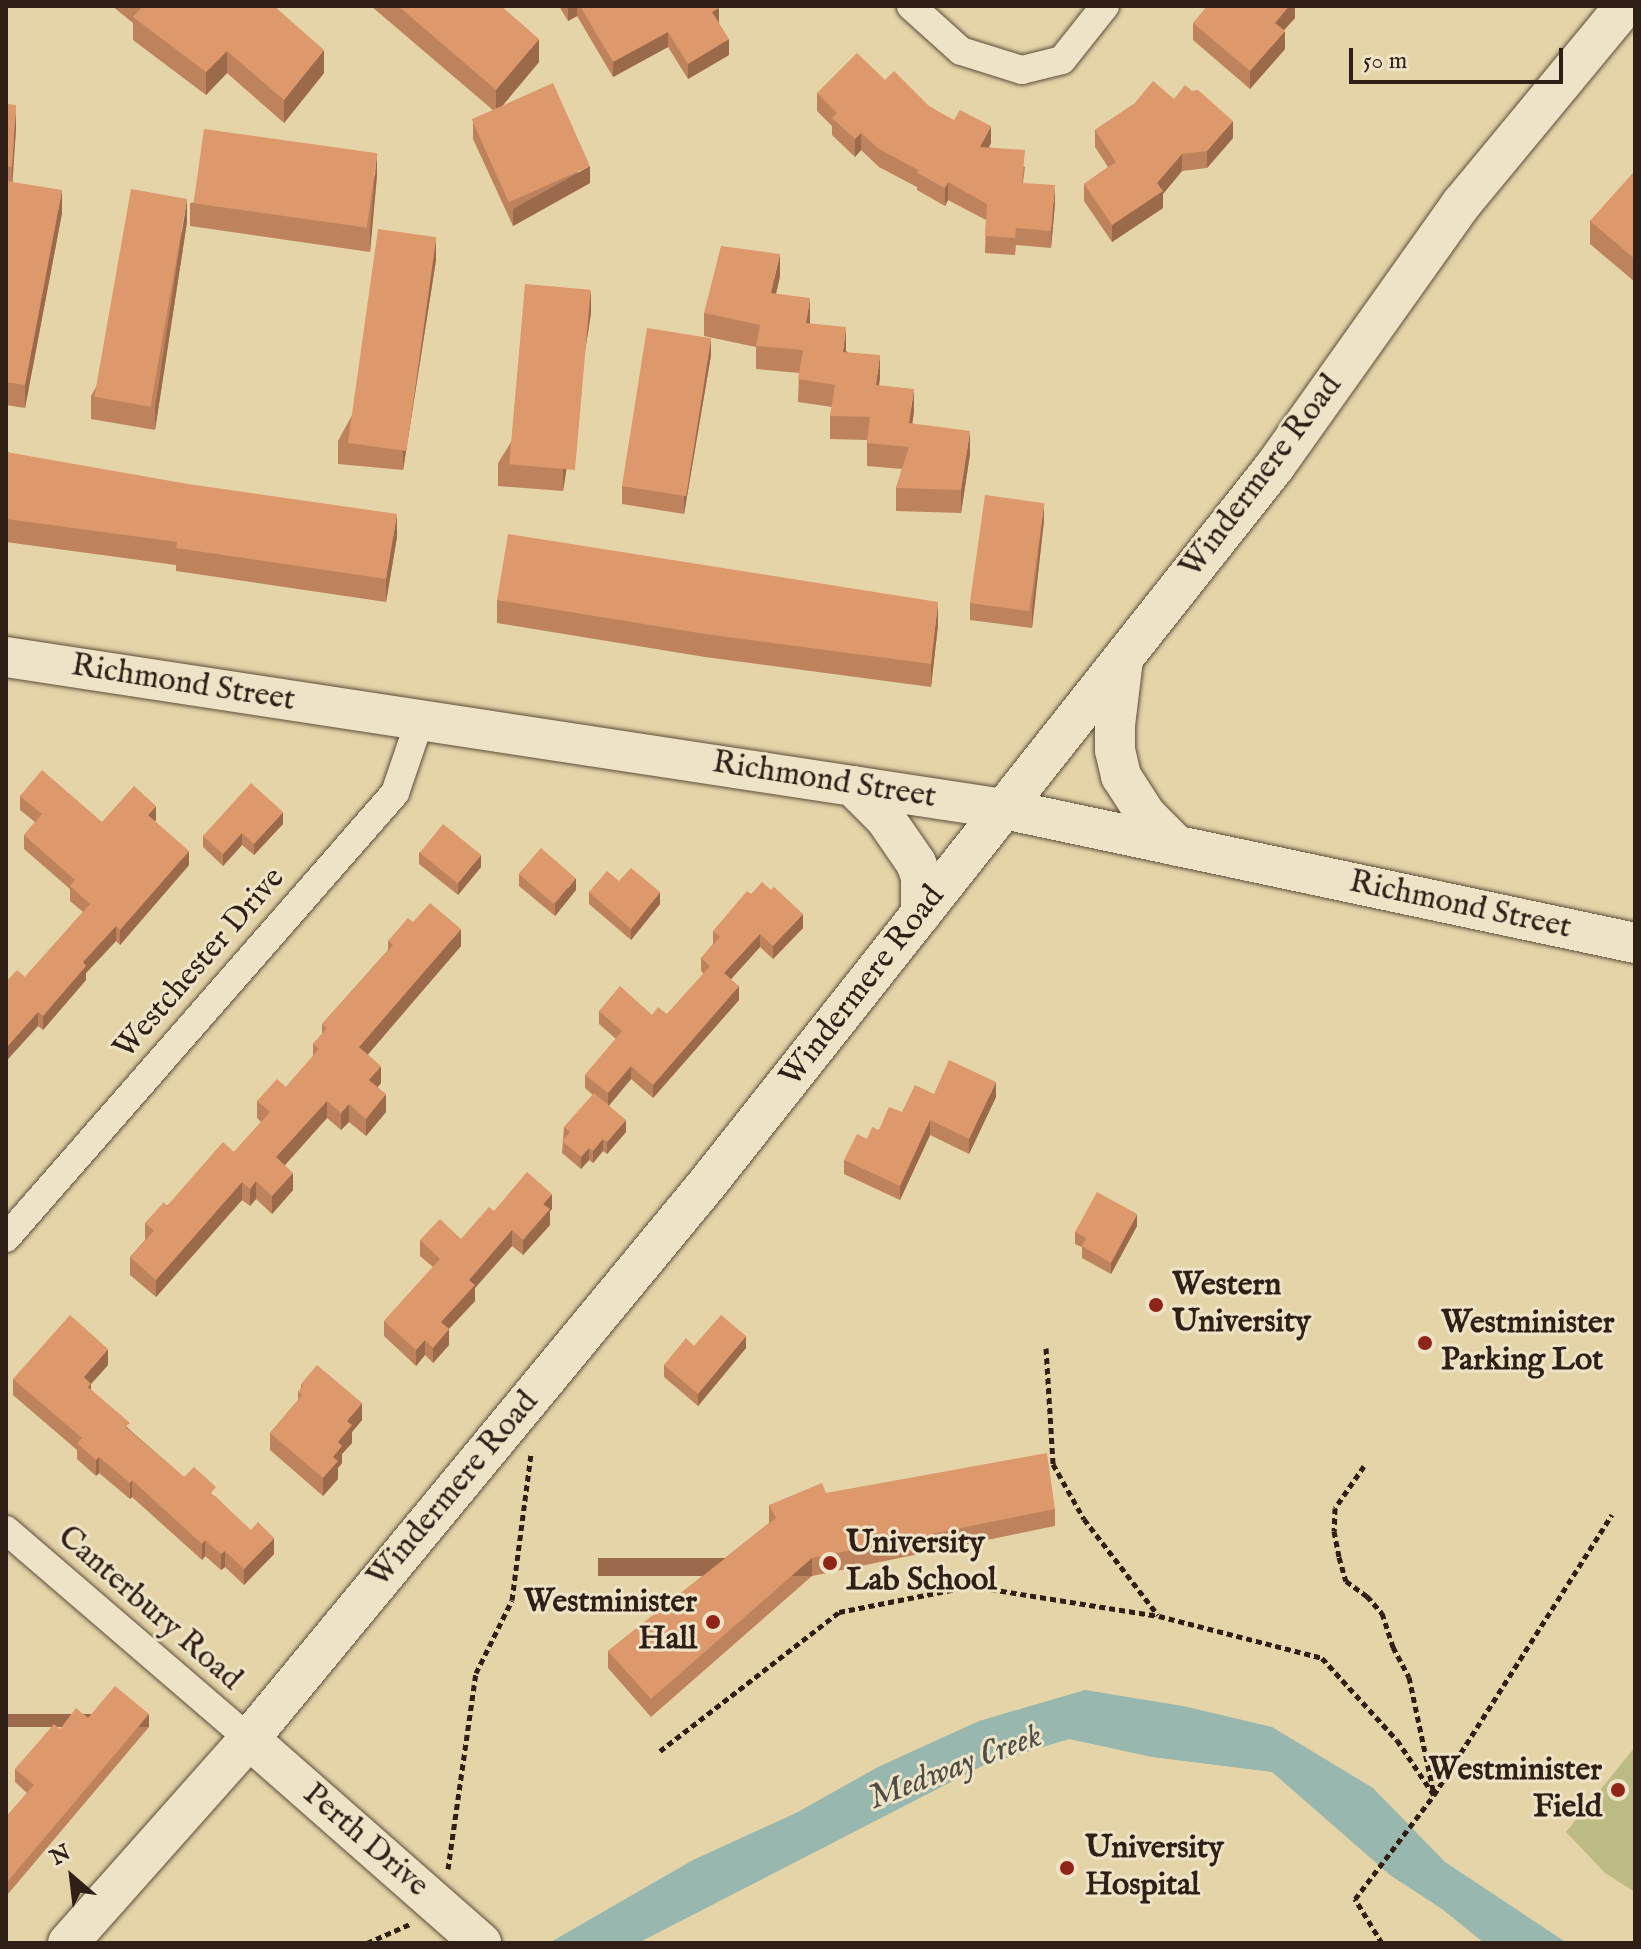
<!DOCTYPE html>
<style>
body{margin:0}
#map{position:relative;width:1641px;height:1949px;overflow:hidden;background:#e5d4a8;font-family:"IM FELL English",serif}
div>[style]{position:absolute}
.green>*{inset:0;background:#bcbb83}
.water>*{inset:0;background:#97b7af}
.path>*{height:5px;margin-top:-2.5px;transform-origin:0;background:repeating-linear-gradient(90deg,#301f17 0 6px,transparent 0 10px)}
.roads{filter:drop-shadow(0 0 2px #5d4c3b) drop-shadow(0 0 2px #5d4c3b)}
.street>*{height:28px;margin:-14px;padding:0 14px;transform-origin:14px;border-radius:14px;background:#eee3c6}
.secondary>*{height:40px;margin:-20px;padding:0 20px;transform-origin:20px;border-radius:20px;background:#eee3c6}
.wall>*{inset:0;background:#be835c}
.shaded-wall>*{inset:0;background:#9b6a4b;transform-origin:0 0}
.building>*{inset:0;background:#dd986b;transform-origin:0 0}
.dots>*{width:22px;height:22px;translate:-50% -50%;box-sizing:border-box;border:4px solid #eee3c6;border-radius:50%}
span{translate:-50% -50%;white-space:nowrap;text-align:center;line-height:1.15;-webkit-text-stroke:6px #eee3c6;paint-order:stroke}
.street-label{font-size:32px;color:#301f17}
.poi-label{font-size:32px;color:#301f17;font-weight:700}
.left{translate:0 -50%;text-align:left}
.right{translate:-100% -50%;text-align:right}
.water-label{font-size:34px;color:#4f4d45;font-style:italic}
.frame{position:absolute;inset:0;border:8px solid #301f17;pointer-events:none}
.north{position:absolute;left:32px;top:1837px;width:80px;height:80px;-webkit-text-stroke:6px #eee3c6;paint-order:stroke;rotate:332deg;font-size:22px;font-weight:700;line-height:32px;text-align:center;color:#301f17}
.north::after{content:'';display:block;margin:auto;width:28px;height:36px;background:#301f17;clip-path:polygon(50% 0,100% 100%,50% 72%,0 100%)}
.scale{position:absolute;left:1349px;top:48px;width:214px;height:36px;box-sizing:border-box;border:4px solid #301f17;border-top:0;padding-left:10px;font-size:24px;line-height:28px;white-space:nowrap;color:#301f17;-webkit-text-stroke:6px #eee3c6;paint-order:stroke}
</style>
<div id="map">
<div class="green">
<i style="clip-path:polygon(1635px 1747px,1635px 1892px,1605px 1873px,1566px 1832px)"></i>
</div>
<div class="water">
<i style="clip-path:polygon(1085px 1690px,1183px 1706px,1272px 1727px,1373px 1788px,1445px 1862px,1567px 1943px,1484px 1943px,1442px 1909px,1390px 1875px,1272px 1772px,1152px 1757px,1069px 1739px,984px 1765px,638px 1943px,549px 1943px,693px 1860px,796px 1813px,878px 1767px,979px 1721px)"></i>
</div>
<div class="path">
<i style="left:1046px;top:1348px;width:116px;rotate:86.5deg"></i>
<i style="left:1053px;top:1464px;width:63px;rotate:60.6deg"></i>
<i style="left:1084px;top:1519px;width:121px;rotate:52.4deg"></i>
<i style="left:1364px;top:1466px;width:51px;rotate:124.6deg"></i>
<i style="left:1335px;top:1508px;width:23px;rotate:92deg"></i>
<i style="left:1334px;top:1531px;width:26px;rotate:79deg"></i>
<i style="left:1339px;top:1557px;width:25px;rotate:74deg"></i>
<i style="left:1346px;top:1581px;width:26px;rotate:36deg"></i>
<i style="left:1367px;top:1596px;width:23px;rotate:49deg"></i>
<i style="left:1382px;top:1613px;width:36px;rotate:72deg"></i>
<i style="left:1393px;top:1647px;width:34px;rotate:62deg"></i>
<i style="left:1409px;top:1677px;width:116px;rotate:78deg"></i>
<i style="left:660px;top:1751px;width:227px;rotate:-37.8deg"></i>
<i style="left:839px;top:1612px;width:135px;rotate:-11.1deg"></i>
<i style="left:971px;top:1586px;width:190px;rotate:9.1deg"></i>
<i style="left:1159px;top:1616px;width:168px;rotate:14.4deg"></i>
<i style="left:1322px;top:1658px;width:111px;rotate:47.6deg"></i>
<i style="left:1397px;top:1740px;width:66px;rotate:56.1deg"></i>
<i style="left:448px;top:1869px;width:198px;rotate:-81.9deg"></i>
<i style="left:476px;top:1673px;width:81px;rotate:-63.7deg"></i>
<i style="left:512px;top:1600px;width:147px;rotate:-82.6deg"></i>
<i style="left:367px;top:1943px;width:47px;rotate:-23.8deg"></i>
<i style="left:1382px;top:1943px;width:52px;rotate:-121.5deg"></i>
<i style="left:1355px;top:1899px;width:131px;rotate:-52.8deg"></i>
<i style="left:1434px;top:1795px;width:332px;rotate:-57.6deg"></i>
</div>
<div class="roads">
<div class="street">
<i style="left:911px;top:6px;width:67px;rotate:42deg"></i>
<i style="left:961px;top:51px;width:64px;rotate:17.3deg"></i>
<i style="left:1022px;top:70px;width:41px;rotate:-14deg"></i>
<i style="left:1062px;top:60px;width:69px;rotate:-51.5deg"></i>
<i style="left:6px;top:1238px;width:591px;rotate:-48.84deg"></i>
<i style="left:395px;top:793px;width:77px;rotate:-71.1deg"></i>
<i style="left:6px;top:1530px;width:321px;rotate:40.7deg"></i>
</div>
<div class="secondary">
<i style="left:6px;top:657px;width:1010px;rotate:8.66deg"></i>
<i style="left:1004px;top:809px;width:645px;rotate:11.99deg"></i>
<i style="left:1123px;top:659px;width:66px;rotate:96.9deg"></i>
<i style="left:1115px;top:725px;width:25px;rotate:90deg"></i>
<i style="left:1115px;top:750px;width:27px;rotate:77deg"></i>
<i style="left:1121px;top:776px;width:46px;rotate:57.3deg"></i>
<i style="left:1146px;top:815px;width:44px;rotate:45deg"></i>
<i style="left:853px;top:786px;width:45px;rotate:45deg"></i>
<i style="left:885px;top:818px;width:55px;rotate:55.4deg"></i>
<i style="left:916px;top:863px;width:15px;rotate:70deg"></i>
<i style="left:921px;top:877px;width:37px;rotate:90deg"></i>
<i style="left:249px;top:1739px;width:309px;rotate:41.3deg"></i>
<i style="left:68px;top:1943px;width:273px;rotate:-48.4deg"></i>
<i style="left:249px;top:1739px;width:720px;rotate:-50.47deg"></i>
<i style="left:707px;top:1184px;width:916px;rotate:-51.65deg"></i>
<i style="left:1275px;top:466px;width:323px;rotate:-54.6deg"></i>
<i style="left:1462px;top:203px;width:256px;rotate:-50.4deg"></i>
</div>
</div>
<div class="wall">
<i style="clip-path:polygon(112px 6px,274px 6px,324px 73px,284px 123px,227px 73px,206px 95px,133px 40px,133px 23px)"></i>
<i style="clip-path:polygon(371px 6px,501px 6px,539px 62px,500px 109px,590px 183px,513px 226px,473px 139px,473px 121px,494px 111px)"></i>
<i style="clip-path:polygon(559px 6px,718px 6px,719px 23px,729px 55px,688px 79px,668px 47px,613px 77px,577px 16px,568px 21px)"></i>
<i style="clip-path:polygon(1295px 6px,1295px 18px,1284px 30px,1285px 49px,1250px 89px,1193px 40px,1193px 23px)"></i>
<i style="clip-path:polygon(885px 80px,991px 143px,989px 147px,1025px 167px,1023px 183px,1055px 203px,1051px 248px,1016px 245px,1015px 255px,985px 253px,986px 220px,948px 200px,945px 206px,917px 190px,917px 187px,879px 167px,861px 150px,855px 157px,832px 135px,832px 126px,817px 111px,817px 93px)"></i>
<i style="clip-path:polygon(1174px 99px,1233px 138px,1207px 168px,1182px 171px,1163px 194px,1163px 208px,1112px 242px,1084px 201px,1084px 184px,1108px 167px,1095px 147px,1095px 130px,1134px 104px)"></i>
<i style="clip-path:polygon(6px 104px,16px 128px,12px 182px,62px 213px,25px 408px,6px 405px)"></i>
<i style="clip-path:polygon(1635px 171px,1635px 282px,1590px 244px,1590px 221px)"></i>
<i style="clip-path:polygon(377px 175px,370px 252px,190px 226px,190px 203px)"></i>
<i style="clip-path:polygon(187px 222px,155px 430px,91px 419px,91px 396px)"></i>
<i style="clip-path:polygon(436px 260px,403px 470px,338px 464px,338px 441px)"></i>
<i style="clip-path:polygon(780px 276px,776px 294px,810px 321px,810px 323px,880px 377px,879px 385px,914px 412px,912px 423px,970px 454px,961px 513px,896px 511px,896px 488px,902px 469px,867px 466px,867px 440px,830px 439px,830px 416px,832px 407px,798px 402px,799px 373px,756px 369px,756px 347px,704px 336px,704px 313px)"></i>
<i style="clip-path:polygon(591px 313px,563px 491px,498px 486px,498px 463px)"></i>
<i style="clip-path:polygon(711px 355px,684px 514px,622px 504px,622px 486px)"></i>
<i style="clip-path:polygon(6px 452px,397px 537px,386px 602px,176px 571px,176px 565px,6px 542px)"></i>
<i style="clip-path:polygon(1044px 520px,1032px 628px,970px 620px,970px 603px)"></i>
<i style="clip-path:polygon(497px 600px,938px 625px,931px 687px,705px 657px,497px 623px)"></i>
<i style="clip-path:polygon(20px 796px,102px 822px,156px 820px,155px 821px,189px 865px,120px 945px,116px 941px,86px 973px,86px 980px,43px 1030px,38px 1026px,8px 1059px,8px 1067px,6px 1069px,6px 982px,25px 977px,83px 912px,70px 901px,70px 889px,24px 849px,24px 835px,35px 822px,20px 810px)"></i>
<i style="clip-path:polygon(283px 824px,254px 855px,242px 845px,223px 866px,203px 847px,203px 836px)"></i>
<i style="clip-path:polygon(419px 852px,481px 867px,458px 895px,419px 864px)"></i>
<i style="clip-path:polygon(519px 874px,576px 890px,555px 916px,519px 886px)"></i>
<i style="clip-path:polygon(589px 892px,660px 904px,631px 940px,589px 904px)"></i>
<i style="clip-path:polygon(413px 922px,461px 946px,367px 1054px,381px 1083px,378px 1087px,386px 1112px,366px 1136px,349px 1122px,341px 1130px,327px 1118px,285px 1165px,293px 1190px,272px 1214px,256px 1199px,250px 1206px,242px 1200px,156px 1297px,130px 1275px,130px 1257px,145px 1240px,145px 1223px,234px 1152px,261px 1122px,257px 1118px,257px 1101px,286px 1087px,313px 1056px,313px 1044px,322px 1034px,322px 1024px,388px 950px,388px 941px)"></i>
<i style="clip-path:polygon(803px 928px,773px 959px,760px 947px,731px 979px,739px 1000px,653px 1098px,631px 1079px,609px 1105px,626px 1132px,607px 1154px,603px 1151px,593px 1163px,589px 1160px,581px 1169px,562px 1153px,564px 1127px,593px 1095px,585px 1088px,585px 1075px,616px 1039px,599px 1024px,599px 1011px,652px 1015px,667px 1014px,704px 974px,701px 971px,701px 958px,713px 944px,713px 931px)"></i>
<i style="clip-path:polygon(934px 1094px,996px 1097px,969px 1154px,930px 1135px,900px 1200px,844px 1174px,844px 1160px,867px 1139px,902px 1112px)"></i>
<i style="clip-path:polygon(552px 1209px,550px 1211px,550px 1225px,523px 1255px,512px 1246px,475px 1288px,475px 1301px,449px 1329px,449px 1345px,433px 1363px,425px 1355px,416px 1366px,384px 1336px,384px 1321px,433px 1267px,420px 1256px,420px 1240px,461px 1239px,494px 1211px)"></i>
<i style="clip-path:polygon(1137px 1226px,1111px 1274px,1082px 1258px,1082px 1247px,1075px 1244px,1075px 1232px)"></i>
<i style="clip-path:polygon(694px 1346px,746px 1348px,698px 1406px,664px 1377px,664px 1365px)"></i>
<i style="clip-path:polygon(108px 1365px,91px 1384px,91px 1390px,130px 1430px,184px 1477px,216px 1497px,274px 1554px,244px 1585px,225px 1567px,221px 1570px,205px 1556px,202px 1560px,132px 1497px,130px 1499px,99px 1473px,96px 1476px,77px 1459px,77px 1450px,13px 1395px,13px 1379px)"></i>
<i style="clip-path:polygon(301px 1384px,362px 1420px,352px 1432px,352px 1443px,342px 1454px,342px 1463px,338px 1468px,338px 1479px,323px 1496px,270px 1450px,270px 1433px,298px 1400px,298px 1392px,301px 1388px)"></i>
<i style="clip-path:polygon(826px 1493px,1055px 1509px,1055px 1526px,812px 1576px,651px 1717px,608px 1668px,608px 1651px,769px 1523px,769px 1505px)"></i>
<i style="clip-path:polygon(88px 1718px,149px 1727px,8px 1894px,6px 1892px,6px 1817px,27px 1793px,15px 1782px,15px 1769px,60px 1729px)"></i>
</div>
<div class="shaded-wall">
<i style="clip-path:polygon(568px 6px,577px 6px,577px 16px,568px 21px)"></i>
<i style="clip-path:polygon(1289px 6px,1295px 6px,1295px 18px,1275px 40px,1275px 23px)"></i>
<i style="clip-path:polygon(719px 8px,719px 23px,712px 12px)"></i>
<i style="clip-path:polygon(1285px 31px,1285px 49px,1250px 89px,1250px 71px)"></i>
<i style="clip-path:polygon(668px 32px,668px 47px,613px 77px,613px 62px)"></i>
<i style="clip-path:polygon(539px 39px,539px 62px,496px 113px,496px 90px)"></i>
<i style="clip-path:polygon(729px 39px,729px 55px,688px 79px,688px 64px)"></i>
<i style="clip-path:polygon(324px 50px,324px 73px,284px 123px,284px 100px)"></i>
<i style="clip-path:polygon(227px 51px,227px 73px,206px 95px,206px 72px)"></i>
<i style="clip-path:polygon(16px 105px,16px 128px,12px 190px,12px 167px)"></i>
<i style="clip-path:polygon(1233px 121px,1233px 138px,1207px 168px,1207px 151px)"></i>
<i style="clip-path:polygon(991px 126px,991px 143px,980px 164px,980px 147px)"></i>
<i style="clip-path:polygon(861px 133px,861px 150px,855px 157px,855px 139px)"></i>
<i style="clip-path:polygon(377px 152px,377px 175px,370px 252px,370px 230px)"></i>
<i style="clip-path:polygon(1182px 154px,1182px 171px,1163px 194px,1163px 208px,1112px 242px,1112px 225px,1157px 183px)"></i>
<i style="clip-path:polygon(590px 166px,590px 183px,513px 226px,513px 209px)"></i>
<i style="clip-path:polygon(948px 182px,948px 200px,945px 206px,945px 188px)"></i>
<i style="clip-path:polygon(1055px 185px,1055px 203px,1051px 248px,1051px 231px)"></i>
<i style="clip-path:polygon(62px 190px,62px 213px,25px 408px,25px 385px)"></i>
<i style="clip-path:polygon(187px 199px,187px 222px,155px 430px,155px 408px)"></i>
<i style="clip-path:polygon(436px 237px,436px 260px,403px 470px,403px 447px)"></i>
<i style="clip-path:polygon(780px 254px,780px 276px,771px 316px,771px 293px)"></i>
<i style="clip-path:polygon(591px 290px,591px 313px,563px 491px,563px 468px)"></i>
<i style="clip-path:polygon(810px 298px,810px 321px,806px 346px,806px 323px)"></i>
<i style="clip-path:polygon(846px 327px,846px 350px,843px 375px,843px 352px)"></i>
<i style="clip-path:polygon(711px 338px,711px 355px,684px 514px,684px 497px)"></i>
<i style="clip-path:polygon(880px 355px,880px 377px,876px 408px,876px 385px)"></i>
<i style="clip-path:polygon(914px 389px,914px 412px,909px 446px,909px 423px)"></i>
<i style="clip-path:polygon(970px 431px,970px 454px,961px 513px,961px 490px)"></i>
<i style="clip-path:polygon(1044px 503px,1044px 520px,1032px 628px,1032px 610px)"></i>
<i style="clip-path:polygon(397px 514px,397px 537px,386px 602px,386px 579px)"></i>
<i style="clip-path:polygon(938px 602px,938px 625px,931px 687px,931px 664px)"></i>
<i style="clip-path:polygon(156px 806px,156px 820px,148px 829px,148px 815px)"></i>
<i style="clip-path:polygon(283px 812px,283px 824px,254px 855px,254px 844px)"></i>
<i style="clip-path:polygon(242px 833px,242px 845px,223px 866px,223px 854px)"></i>
<i style="clip-path:polygon(189px 851px,189px 865px,120px 945px,120px 930px)"></i>
<i style="clip-path:polygon(481px 855px,481px 867px,458px 895px,458px 883px)"></i>
<i style="clip-path:polygon(576px 878px,576px 890px,555px 916px,555px 904px)"></i>
<i style="clip-path:polygon(660px 892px,660px 904px,631px 940px,631px 929px)"></i>
<i style="clip-path:polygon(803px 914px,803px 928px,773px 959px,773px 946px)"></i>
<i style="clip-path:polygon(116px 926px,116px 941px,86px 973px,86px 980px,43px 1030px,43px 1016px,83px 962px)"></i>
<i style="clip-path:polygon(461px 929px,461px 946px,359px 1065px,359px 1047px)"></i>
<i style="clip-path:polygon(760px 934px,760px 947px,724px 987px,724px 973px)"></i>
<i style="clip-path:polygon(739px 986px,739px 1000px,653px 1098px,653px 1085px)"></i>
<i style="clip-path:polygon(38px 1012px,38px 1026px,8px 1059px,8px 1067px,6px 1069px,6px 1048px)"></i>
<i style="clip-path:polygon(381px 1066px,381px 1083px,369px 1097px,369px 1080px)"></i>
<i style="clip-path:polygon(631px 1066px,631px 1079px,608px 1107px,608px 1093px)"></i>
<i style="clip-path:polygon(996px 1082px,996px 1097px,969px 1154px,969px 1139px)"></i>
<i style="clip-path:polygon(386px 1094px,386px 1112px,366px 1136px,366px 1119px)"></i>
<i style="clip-path:polygon(327px 1101px,327px 1118px,276px 1175px,276px 1157px)"></i>
<i style="clip-path:polygon(349px 1104px,349px 1122px,341px 1130px,341px 1113px)"></i>
<i style="clip-path:polygon(626px 1120px,626px 1132px,607px 1154px,607px 1142px)"></i>
<i style="clip-path:polygon(930px 1120px,930px 1135px,900px 1200px,900px 1186px)"></i>
<i style="clip-path:polygon(603px 1139px,603px 1151px,593px 1163px,593px 1151px)"></i>
<i style="clip-path:polygon(589px 1148px,589px 1160px,581px 1169px,581px 1157px)"></i>
<i style="clip-path:polygon(293px 1173px,293px 1190px,272px 1214px,272px 1196px)"></i>
<i style="clip-path:polygon(256px 1181px,256px 1199px,250px 1206px,250px 1189px)"></i>
<i style="clip-path:polygon(242px 1182px,242px 1200px,156px 1297px,156px 1280px)"></i>
<i style="clip-path:polygon(552px 1194px,552px 1209px,550px 1211px,550px 1225px,523px 1255px,523px 1240px,543px 1204px)"></i>
<i style="clip-path:polygon(1137px 1214px,1137px 1226px,1111px 1274px,1111px 1263px)"></i>
<i style="clip-path:polygon(512px 1230px,512px 1246px,475px 1288px,475px 1301px,441px 1337px,441px 1322px,469px 1280px)"></i>
<i style="clip-path:polygon(449px 1329px,449px 1345px,433px 1363px,433px 1348px)"></i>
<i style="clip-path:polygon(746px 1336px,746px 1348px,698px 1406px,698px 1394px)"></i>
<i style="clip-path:polygon(425px 1340px,425px 1355px,416px 1366px,416px 1350px)"></i>
<i style="clip-path:polygon(108px 1349px,108px 1365px,91px 1384px,91px 1400px,84px 1377px)"></i>
<i style="clip-path:polygon(362px 1403px,362px 1420px,352px 1432px,352px 1443px,342px 1454px,342px 1463px,338px 1468px,338px 1479px,323px 1496px,323px 1478px,338px 1442px,347px 1421px)"></i>
<i style="clip-path:polygon(99px 1457px,99px 1473px,96px 1476px,96px 1460px)"></i>
<i style="clip-path:polygon(132px 1480px,132px 1497px,130px 1499px,130px 1483px)"></i>
<i style="clip-path:polygon(274px 1538px,274px 1554px,244px 1585px,244px 1569px)"></i>
<i style="clip-path:polygon(205px 1540px,205px 1556px,202px 1560px,202px 1544px)"></i>
<i style="clip-path:polygon(225px 1551px,225px 1567px,221px 1570px,221px 1554px)"></i>
<i style="left:812px;top:1558px;width:18px;height:214px;rotate:90deg"></i>
<i style="left:149px;top:1714px;width:13px;height:219px;rotate:90deg"></i>
</div>
<div class="building">
<i style="clip-path:polygon(140px 6px,274px 6px,324px 50px,284px 100px,227px 51px,206px 72px,133px 17px,142px 7px)"></i>
<i style="clip-path:polygon(398px 6px,501px 6px,539px 39px,496px 90px)"></i>
<i style="clip-path:polygon(580px 6px,718px 6px,719px 8px,712px 12px,729px 39px,688px 64px,668px 32px,613px 62px)"></i>
<i style="clip-path:polygon(1207px 6px,1289px 6px,1275px 23px,1285px 31px,1250px 71px,1193px 23px)"></i>
<i style="clip-path:polygon(857px 53px,885px 80px,894px 71px,931px 108px,954px 120px,960px 110px,991px 126px,980px 147px,1025px 150px,1022px 183px,1055px 185px,1051px 231px,1016px 228px,1015px 238px,985px 236px,987px 204px,948px 182px,945px 188px,917px 173px,918px 170px,879px 149px,861px 133px,855px 139px,832px 118px,837px 113px,817px 93px)"></i>
<i style="clip-path:polygon(1153px 81px,1174px 99px,1185px 85px,1192px 91px,1198px 90px,1233px 121px,1207px 151px,1182px 154px,1157px 183px,1163px 191px,1112px 225px,1084px 184px,1116px 162px,1095px 130px,1134px 104px)"></i>
<i style="left:553px;top:83px;width:91px;height:89px;rotate:66deg"></i>
<i style="clip-path:polygon(6px 104px,16px 105px,12px 167px,6px 166px)"></i>
<i style="left:204px;top:129px;width:175px;height:75px;rotate:8deg"></i>
<i style="clip-path:polygon(1635px 171px,1635px 259px,1590px 221px)"></i>
<i style="clip-path:polygon(6px 181px,62px 190px,25px 385px,6px 382px)"></i>
<i style="left:131px;top:189px;width:57px;height:211px;rotate:10deg"></i>
<i style="left:378px;top:229px;width:59px;height:216px;rotate:8deg"></i>
<i style="clip-path:polygon(721px 246px,780px 254px,771px 293px,810px 298px,806px 323px,846px 327px,843px 352px,880px 355px,876px 385px,914px 389px,909px 423px,970px 431px,961px 490px,896px 488px,909px 447px,867px 443px,870px 417px,830px 416px,835px 385px,798px 379px,803px 350px,756px 346px,760px 325px,704px 313px)"></i>
<i style="left:525px;top:284px;width:66px;height:181px;rotate:5deg"></i>
<i style="left:647px;top:328px;width:65px;height:160px;rotate:9deg"></i>
<i style="clip-path:polygon(6px 452px,188px 484px,397px 514px,386px 579px,176px 548px,177px 542px,6px 519px)"></i>
<i style="left:985px;top:495px;width:60px;height:109px;rotate:8deg"></i>
<i style="clip-path:polygon(508px 534px,938px 602px,931px 664px,705px 634px,497px 600px)"></i>
<i style="clip-path:polygon(42px 770px,102px 822px,134px 786px,156px 806px,148px 815px,189px 851px,120px 930px,116px 926px,83px 962px,86px 966px,43px 1016px,38px 1012px,6px 1048px,6px 982px,17px 970px,25px 977px,90px 904px,70px 886px,75px 880px,24px 835px,42px 814px,20px 796px)"></i>
<i style="clip-path:polygon(251px 783px,283px 812px,254px 844px,242px 833px,223px 854px,203px 836px)"></i>
<i style="left:443px;top:824px;width:49px;height:37px;rotate:39deg"></i>
<i style="left:541px;top:848px;width:46px;height:34px;rotate:41deg"></i>
<i style="clip-path:polygon(631px 868px,660px 892px,631px 929px,589px 892px,607px 871px,619px 881px)"></i>
<i style="clip-path:polygon(762px 882px,771px 890px,774px 887px,803px 914px,773px 946px,760px 934px,724px 973px,739px 986px,653px 1085px,631px 1066px,608px 1093px,585px 1075px,622px 1031px,599px 1011px,620px 986px,652px 1015px,658px 1007px,667px 1014px,710px 966px,701px 958px,720px 937px,713px 931px,747px 891px,751px 894px)"></i>
<i style="clip-path:polygon(430px 903px,461px 929px,359px 1047px,381px 1066px,369px 1080px,386px 1094px,366px 1119px,349px 1104px,341px 1113px,327px 1101px,276px 1157px,293px 1173px,272px 1196px,256px 1181px,250px 1189px,242px 1182px,156px 1280px,130px 1257px,154px 1231px,145px 1223px,164px 1202px,167px 1206px,223px 1142px,234px 1152px,270px 1112px,257px 1101px,277px 1079px,286px 1087px,319px 1049px,313px 1044px,327px 1028px,322px 1024px,393px 945px,388px 941px,408px 918px,413px 922px)"></i>
<i style="clip-path:polygon(949px 1060px,996px 1082px,969px 1139px,930px 1120px,900px 1186px,844px 1160px,857px 1134px,867px 1139px,872px 1127px,879px 1130px,889px 1107px,902px 1112px,915px 1085px,934px 1094px)"></i>
<i style="clip-path:polygon(594px 1093px,626px 1120px,607px 1142px,603px 1139px,593px 1151px,589px 1148px,581px 1157px,562px 1141px,570px 1132px,564px 1127px)"></i>
<i style="clip-path:polygon(527px 1172px,552px 1194px,543px 1204px,550px 1209px,523px 1240px,512px 1230px,469px 1280px,475px 1285px,441px 1322px,449px 1329px,433px 1348px,425px 1340px,416px 1350px,384px 1321px,440px 1259px,420px 1240px,440px 1219px,461px 1239px,489px 1207px,494px 1211px)"></i>
<i style="clip-path:polygon(1097px 1192px,1137px 1214px,1111px 1263px,1082px 1246px,1086px 1238px,1075px 1232px)"></i>
<i style="clip-path:polygon(70px 1315px,108px 1349px,84px 1377px,91px 1384px,88px 1387px,130px 1423px,125px 1427px,184px 1477px,194px 1467px,216px 1487px,211px 1493px,251px 1530px,258px 1522px,274px 1538px,244px 1569px,225px 1551px,221px 1554px,205px 1540px,202px 1544px,132px 1480px,130px 1483px,99px 1457px,96px 1460px,77px 1443px,82px 1438px,13px 1379px)"></i>
<i style="clip-path:polygon(721px 1315px,746px 1336px,698px 1394px,664px 1365px,686px 1338px,694px 1346px)"></i>
<i style="clip-path:polygon(317px 1365px,362px 1403px,347px 1421px,352px 1425px,338px 1442px,342px 1446px,333px 1457px,338px 1461px,323px 1478px,270px 1433px,302px 1395px,298px 1392px,303px 1386px,301px 1384px)"></i>
<i style="clip-path:polygon(1047px 1453px,1055px 1509px,812px 1558px,651px 1699px,608px 1651px,776px 1518px,769px 1505px,822px 1483px,826px 1493px)"></i>
<i style="clip-path:polygon(115px 1686px,149px 1714px,8px 1881px,6px 1879px,6px 1817px,34px 1785px,15px 1769px,54px 1724px,60px 1729px,76px 1708px,88px 1718px)"></i>
</div>
<div class="dots">
<i style="left:1156px;top:1305px;background:#8f2418"></i>
<i style="left:1425px;top:1343px;background:#8f2418"></i>
<i style="left:830px;top:1563px;background:#8f2418"></i>
<i style="left:713px;top:1622px;background:#8f2418"></i>
<i style="left:1618px;top:1790px;background:#8f2418"></i>
<i style="left:1067px;top:1868px;background:#8f2418"></i>
</div>
<div class="street-label">
<span style="left:1262px;top:477px;rotate:-53deg">Windermere Road</span>
<span style="left:183px;top:684px;rotate:9deg">Richmond Street</span>
<span style="left:824px;top:781px;rotate:9deg">Richmond Street</span>
<span style="left:1460px;top:906px;rotate:12deg">Richmond Street</span>
<span style="left:200px;top:964px;rotate:-49deg">Westchester Drive</span>
<span style="left:863px;top:987px;rotate:-52deg">Windermere Road</span>
<span style="left:454px;top:1490px;rotate:-50deg">Windermere Road</span>
<span style="left:149px;top:1609px;rotate:41deg">Canterbury Road</span>
<span style="left:365px;top:1841px;rotate:41deg">Perth Drive</span>
</div>
<div class="poi-label">
<span class="left" style="left:1172px;top:1305px">Western<br>University</span>
<span class="left" style="left:1441px;top:1343px">Westminister<br>Parking Lot</span>
<span class="left" style="left:846px;top:1563px">University<br>Lab School</span>
<span class="right" style="left:697px;top:1622px">Westminister<br>Hall</span>
<span class="right" style="left:1602px;top:1790px">Westminister<br>Field</span>
<span class="left" style="left:1085px;top:1868px">University<br>Hospital</span>
</div>
<div class="water-label">
<span style="left:955px;top:1767px;rotate:-21deg">Medway Creek</span>
</div>
<div class="frame"></div>
<div class="north">N</div>
<div class="scale">50 m</div>
</div>
